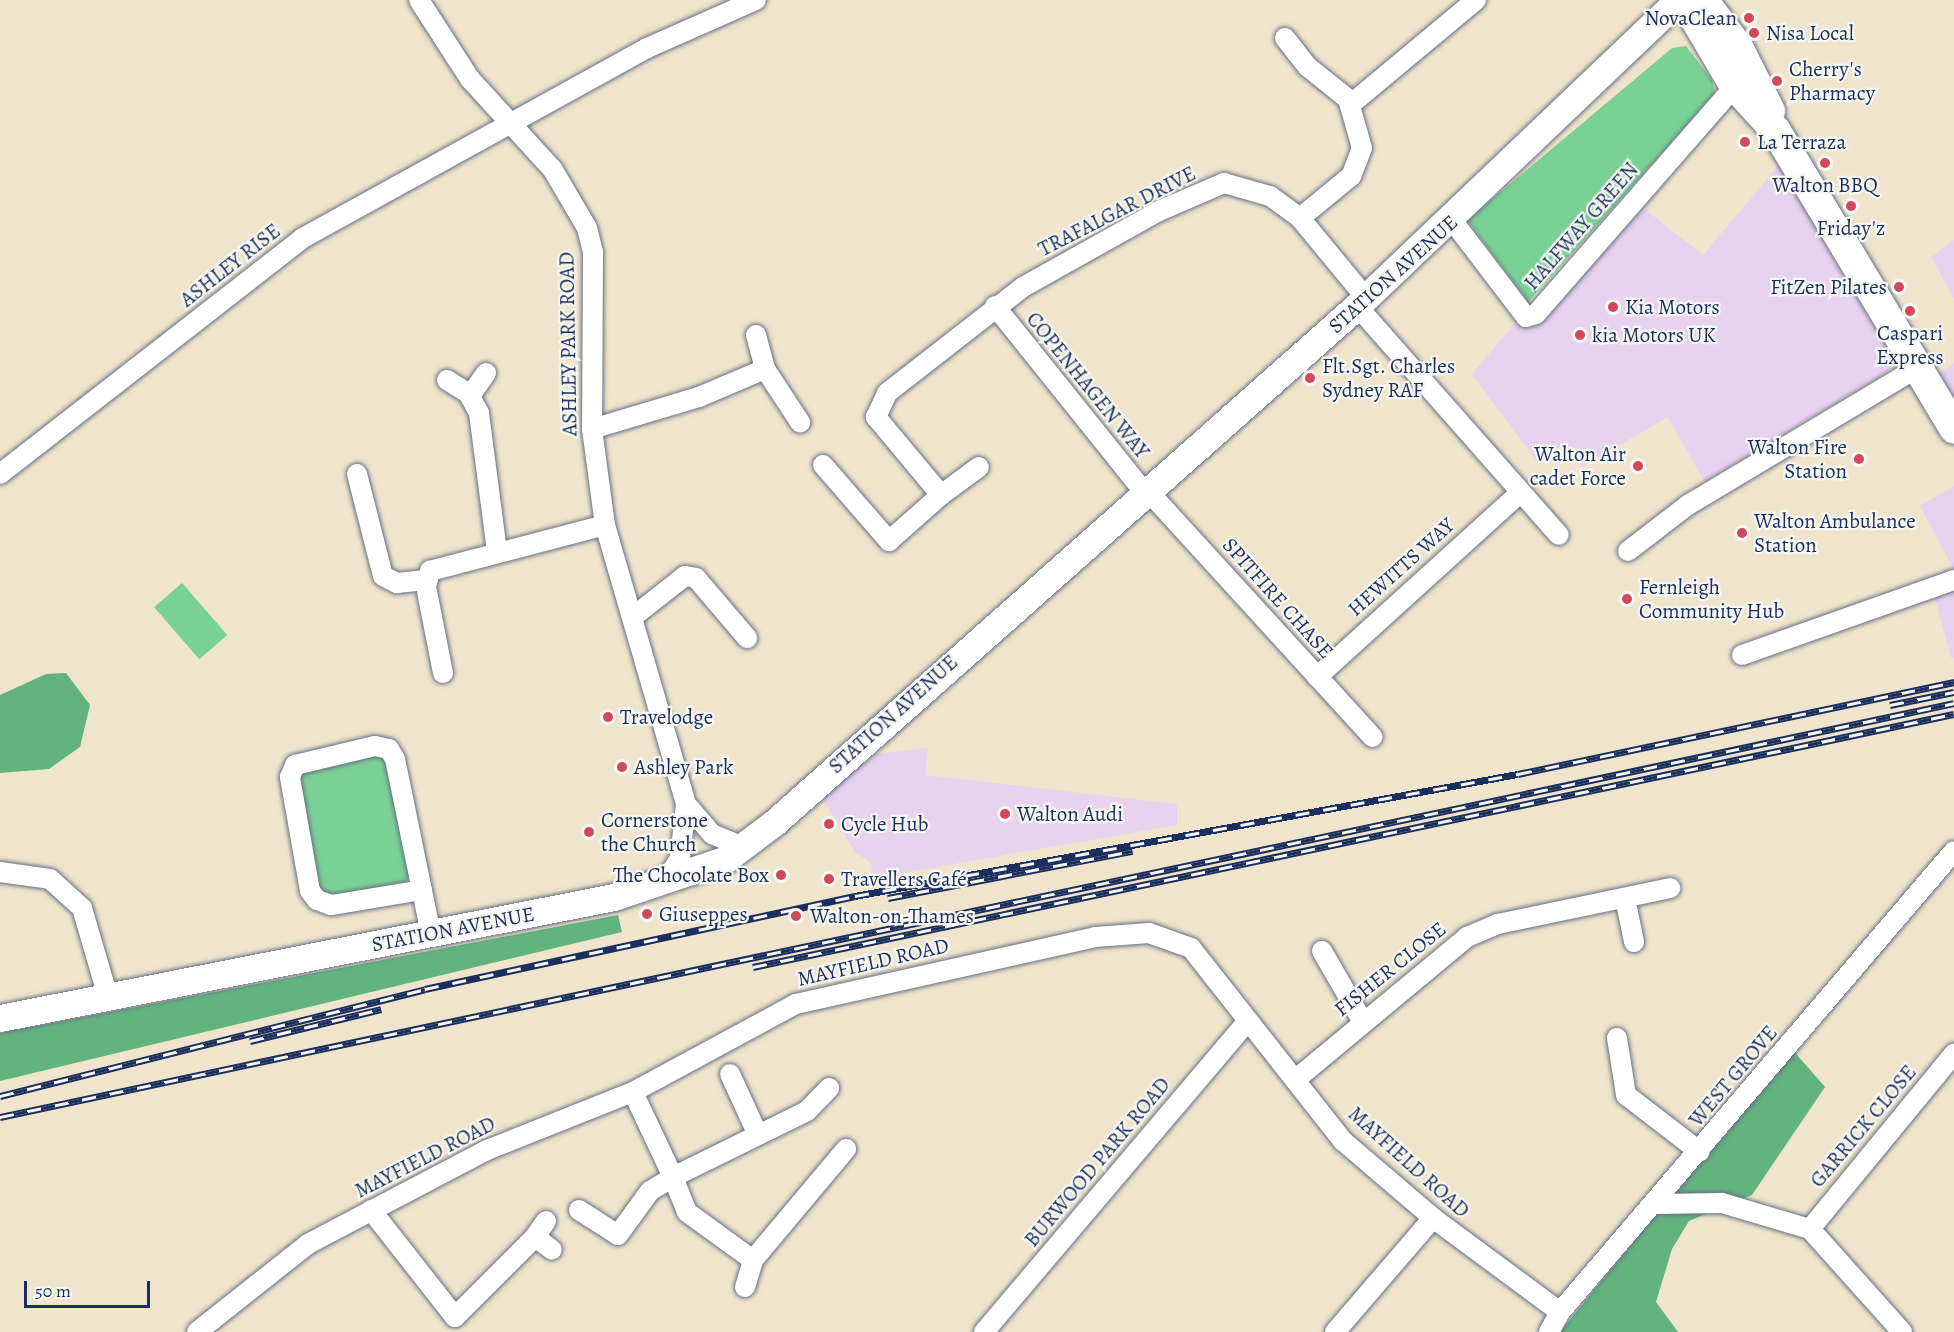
<!DOCTYPE html>
<meta charset="utf-8">
<style>
body{margin:0}
#map{position:relative;width:1954px;height:1332px;overflow:hidden;background:#efe5cc;font-family:Alegreya,serif}
div>[style]{position:absolute}
.built>*{inset:0;background:#e7d2ef}
.green>*{inset:0;background:#7ad196;transform-origin:0 0}
.forest>*{inset:0;background:#63b37f}
.roads{filter:drop-shadow(0 0 2px #656f84) drop-shadow(0 0 2px #656f84)}
.street>*{height:20px;margin:-10px;padding:0 10px;transform-origin:10px;border-radius:10px;background:#fff}
.secondary>*{height:27px;margin:-13.5px;padding:0 13.5px;transform-origin:13.5px;border-radius:13.5px;background:#fff}
.primary>*{height:30px;margin:-15px;padding:0 15px;transform-origin:15px;border-radius:15px;background:#fff}
.rail>*{height:7px;margin-top:-3.5px;transform-origin:0;background:repeating-linear-gradient(90deg,#f6f6f2 0 14px,#1b2f5e 0 28px);box-sizing:border-box;border-block:2px solid #1b2f5e}
.dots>*{width:16px;height:16px;translate:-50% -50%;box-sizing:border-box;border:3px solid #f6f6f2;border-radius:50%}
span{translate:-50% -50%;white-space:nowrap;text-align:center;line-height:1.15;-webkit-text-stroke:4.5px #f6f6f2;paint-order:stroke}
.poi-label{font-size:21px;color:#1b2f5e}
.right{translate:-100% -50%;text-align:right}
.left{translate:0 -50%;text-align:left}
.street-label{font-size:21px;color:#1b2f5e}
.scale{position:absolute;left:24px;top:1281px;width:126px;height:27px;box-sizing:border-box;border:3px solid #1b2f5e;border-top:0;padding-left:8px;font-size:18px;line-height:21px;white-space:nowrap;color:#1b2f5e;-webkit-text-stroke:4px #f6f6f2;paint-order:stroke}
</style>
<div id="map">
<div class="built">
<i style="clip-path:polygon(1779px 165px,1898px 365px,1704px 481px,1668px 417px,1582px 467px,1563px 445px,1538px 463px,1472px 374px,1516px 322px,1642px 207px,1703px 255px)"></i>
<i style="clip-path:polygon(1954px 240px,1954px 298px,1931px 257px)"></i>
<i style="clip-path:polygon(1954px 363px,1954px 396px,1937px 375px)"></i>
<i style="clip-path:polygon(1954px 486px,1954px 570px,1920px 506px)"></i>
<i style="clip-path:polygon(1954px 574px,1954px 657px,1951px 658px,1935px 598px)"></i>
<i style="clip-path:polygon(928px 748px,925px 775px,1177px 804px,1177px 825px,873px 878px,871px 863px,855px 852px,821px 795px,877px 754px)"></i>
</div>
<div class="green">
<i style="clip-path:polygon(1686px 46px,1712px 80px,1715px 94px,1528px 302px,1467px 220px,1672px 48px)"></i>
<i style="left:182px;top:583px;width:69px;height:37px;rotate:49deg"></i>
<i style="clip-path:polygon(386px 755px,410px 876px,403px 885px,331px 900px,318px 893px,297px 770px,302px 765px)"></i>
</div>
<div class="forest">
<i style="clip-path:polygon(66px 673px,90px 705px,80px 747px,49px 769px,0 773px,0 695px,46px 674px)"></i>
<i style="clip-path:polygon(618px 915px,622px 932px,0 1081px,0 1033px)"></i>
<i style="clip-path:polygon(1791px 1048px,1825px 1087px,1752px 1195px,1689px 1221px,1672px 1249px,1656px 1302px,1678px 1332px,1560px 1332px)"></i>
</div>
<div class="roads">
<div class="street">
<i style="left:419px;top:0;width:94px;rotate:57.2deg"></i>
<i style="left:470px;top:79px;width:123px;rotate:47.6deg"></i>
<i style="left:553px;top:170px;width:67px;rotate:59.6deg"></i>
<i style="left:587px;top:228px;width:25px;rotate:76deg"></i>
<i style="left:593px;top:252px;width:177px;rotate:90.3deg"></i>
<i style="left:592px;top:429px;width:97px;rotate:82.3deg"></i>
<i style="left:605px;top:525px;width:291px;rotate:73.8deg"></i>
<i style="left:686px;top:804px;width:54px;rotate:96.3deg"></i>
<i style="left:680px;top:858px;width:28px;rotate:122deg"></i>
<i style="left:1285px;top:38px;width:37px;rotate:52deg"></i>
<i style="left:1308px;top:67px;width:51px;rotate:38.7deg"></i>
<i style="left:1348px;top:99px;width:51px;rotate:74.1deg"></i>
<i style="left:1362px;top:148px;width:30px;rotate:111deg"></i>
<i style="left:1351px;top:176px;width:66px;rotate:140.5deg"></i>
<i style="left:1350px;top:105px;width:164px;rotate:-39.8deg"></i>
<i style="left:1452px;top:220px;width:122px;rotate:52.7deg"></i>
<i style="left:1526px;top:317px;width:10px;rotate:-17deg"></i>
<i style="left:1536px;top:314px;width:313px;rotate:-48.9deg"></i>
<i style="left:995px;top:306px;width:240px;rotate:51.3deg"></i>
<i style="left:1357px;top:306px;width:305px;rotate:48.6deg"></i>
<i style="left:756px;top:335px;width:35px;rotate:75deg"></i>
<i style="left:765px;top:369px;width:64px;rotate:56.6deg"></i>
<i style="left:447px;top:380px;width:25px;rotate:32deg"></i>
<i style="left:468px;top:393px;width:23px;rotate:61deg"></i>
<i style="left:479px;top:413px;width:139px;rotate:82.6deg"></i>
<i style="left:470px;top:396px;width:28px;rotate:-55deg"></i>
<i style="left:592px;top:429px;width:112px;rotate:-16.7deg"></i>
<i style="left:699px;top:397px;width:72px;rotate:-23deg"></i>
<i style="left:823px;top:465px;width:101px;rotate:49deg"></i>
<i style="left:889px;top:541px;width:69px;rotate:-41.5deg"></i>
<i style="left:941px;top:495px;width:102px;rotate:-129.8deg"></i>
<i style="left:876px;top:417px;width:26px;rotate:-65deg"></i>
<i style="left:887px;top:393px;width:172px;rotate:-37.9deg"></i>
<i style="left:1023px;top:287px;width:156px;rotate:-29.2deg"></i>
<i style="left:1159px;top:211px;width:71px;rotate:-23.3deg"></i>
<i style="left:1224px;top:183px;width:48px;rotate:15.8deg"></i>
<i style="left:1270px;top:196px;width:37px;rotate:36deg"></i>
<i style="left:1300px;top:218px;width:104px;rotate:50.5deg"></i>
<i style="left:0;top:474px;width:384px;rotate:-37.9deg"></i>
<i style="left:303px;top:238px;width:393px;rotate:-28.9deg"></i>
<i style="left:647px;top:48px;width:119px;rotate:-23.8deg"></i>
<i style="left:357px;top:474px;width:105px;rotate:75.7deg"></i>
<i style="left:383px;top:576px;width:16px;rotate:27deg"></i>
<i style="left:397px;top:583px;width:31px;rotate:-6deg"></i>
<i style="left:1148px;top:491px;width:333px;rotate:47.6deg"></i>
<i style="left:941px;top:495px;width:47px;rotate:-36.4deg"></i>
<i style="left:1628px;top:551px;width:76px;rotate:-37.5deg"></i>
<i style="left:1688px;top:505px;width:267px;rotate:-30.9deg"></i>
<i style="left:634px;top:616px;width:65px;rotate:-38.1deg"></i>
<i style="left:685px;top:576px;width:11px;rotate:10deg"></i>
<i style="left:696px;top:578px;width:79px;rotate:49.6deg"></i>
<i style="left:1742px;top:655px;width:225px;rotate:-19.5deg"></i>
<i style="left:443px;top:673px;width:89px;rotate:-101.1deg"></i>
<i style="left:426px;top:586px;width:16px;rotate:-75deg"></i>
<i style="left:430px;top:571px;width:181px;rotate:-14.7deg"></i>
<i style="left:1317px;top:677px;width:274px;rotate:-42.2deg"></i>
<i style="left:686px;top:804px;width:40px;rotate:49deg"></i>
<i style="left:712px;top:834px;width:34px;rotate:23deg"></i>
<i style="left:0;top:872px;width:50px;rotate:8deg"></i>
<i style="left:50px;top:879px;width:43px;rotate:42.2deg"></i>
<i style="left:82px;top:908px;width:93px;rotate:73.7deg"></i>
<i style="left:422px;top:890px;width:92px;rotate:170.6deg"></i>
<i style="left:331px;top:905px;width:15px;rotate:-160deg"></i>
<i style="left:317px;top:900px;width:11px;rotate:-128deg"></i>
<i style="left:310px;top:891px;width:116px;rotate:-100deg"></i>
<i style="left:290px;top:777px;width:13px;rotate:-67deg"></i>
<i style="left:295px;top:765px;width:82px;rotate:-13.4deg"></i>
<i style="left:375px;top:746px;width:14px;rotate:12deg"></i>
<i style="left:389px;top:749px;width:12px;rotate:59deg"></i>
<i style="left:395px;top:759px;width:179px;rotate:78.4deg"></i>
<i style="left:1625px;top:898px;width:45px;rotate:78.4deg"></i>
<i style="left:1322px;top:951px;width:82px;rotate:60deg"></i>
<i style="left:1617px;top:1038px;width:58px;rotate:81deg"></i>
<i style="left:1626px;top:1095px;width:93px;rotate:37.6deg"></i>
<i style="left:730px;top:1074px;width:65px;rotate:65.4deg"></i>
<i style="left:1295px;top:1080px;width:224px;rotate:-39.7deg"></i>
<i style="left:1467px;top:937px;width:34px;rotate:-23deg"></i>
<i style="left:1498px;top:924px;width:176px;rotate:-11.8deg"></i>
<i style="left:1656px;top:1204px;width:66px;rotate:-0.9deg"></i>
<i style="left:1722px;top:1203px;width:92px;rotate:16.5deg"></i>
<i style="left:1810px;top:1229px;width:138px;rotate:48.2deg"></i>
<i style="left:371px;top:1210px;width:136px;rotate:51.9deg"></i>
<i style="left:455px;top:1317px;width:113px;rotate:-45deg"></i>
<i style="left:579px;top:1210px;width:46px;rotate:32.7deg"></i>
<i style="left:618px;top:1235px;width:54px;rotate:-54deg"></i>
<i style="left:650px;top:1191px;width:27px;rotate:-31deg"></i>
<i style="left:673px;top:1177px;width:94px;rotate:-115.2deg"></i>
<i style="left:546px;top:1221px;width:19px;rotate:125deg"></i>
<i style="left:535px;top:1237px;width:21px;rotate:37deg"></i>
<i style="left:1810px;top:1229px;width:227px;rotate:-50.6deg"></i>
<i style="left:753px;top:1260px;width:82px;rotate:-144deg"></i>
<i style="left:687px;top:1212px;width:38px;rotate:-112deg"></i>
<i style="left:673px;top:1177px;width:149px;rotate:-26.2deg"></i>
<i style="left:807px;top:1111px;width:32px;rotate:-46deg"></i>
<i style="left:745px;top:1287px;width:28px;rotate:-73deg"></i>
<i style="left:753px;top:1260px;width:145px;rotate:-50deg"></i>
<i style="left:197px;top:1332px;width:142px;rotate:-38.4deg"></i>
<i style="left:308px;top:1244px;width:202px;rotate:-27.7deg"></i>
<i style="left:487px;top:1150px;width:157px;rotate:-21.7deg"></i>
<i style="left:633px;top:1092px;width:185px;rotate:-28.4deg"></i>
<i style="left:796px;top:1004px;width:306px;rotate:-12.6deg"></i>
<i style="left:1095px;top:937px;width:54px;rotate:-4.2deg"></i>
<i style="left:1149px;top:933px;width:45px;rotate:19.7deg"></i>
<i style="left:1191px;top:948px;width:246px;rotate:51.8deg"></i>
<i style="left:1343px;top:1141px;width:118px;rotate:40.5deg"></i>
<i style="left:1433px;top:1218px;width:158px;rotate:36.5deg"></i>
<i style="left:984px;top:1332px;width:407px;rotate:-49.7deg"></i>
<i style="left:1335px;top:1332px;width:150px;rotate:-49.3deg"></i>
<i style="left:1549px;top:1332px;width:23px;rotate:-61deg"></i>
<i style="left:1560px;top:1312px;width:606px;rotate:-49.48deg"></i>
</div>
<div class="secondary">
<i style="left:0;top:1018px;width:626px;rotate:-11.15deg"></i>
<i style="left:614px;top:897px;width:118px;rotate:-18.7deg"></i>
<i style="left:726px;top:859px;width:61px;rotate:-37.1deg"></i>
<i style="left:775px;top:822px;width:778px;rotate:-41.56deg"></i>
<i style="left:1357px;top:306px;width:443px;rotate:-43.6deg"></i>
</div>
<div class="primary">
<i style="left:1684px;top:0;width:99px;rotate:59.5deg"></i>
<i style="left:1734px;top:85px;width:62px;rotate:47.6deg"></i>
<i style="left:1776px;top:131px;width:347px;rotate:59.1deg"></i>
<i style="left:1706px;top:4px;width:51px;rotate:52.9deg"></i>
<i style="left:1737px;top:45px;width:74px;rotate:63.4deg"></i>
</div>
</div>
<div class="rail">
<i style="left:1890px;top:705px;width:65px;rotate:-11.5deg"></i>
<i style="left:888px;top:898px;width:249px;rotate:-10.9deg"></i>
<i style="left:753px;top:967px;width:1227px;rotate:-11.9deg"></i>
<i style="left:250px;top:1041px;width:135px;rotate:-13.7deg"></i>
<i style="left:0;top:1096px;width:438px;rotate:-14.1deg"></i>
<i style="left:425px;top:989px;width:440px;rotate:-12.2deg"></i>
<i style="left:855px;top:896px;width:674px;rotate:-10.43deg"></i>
<i style="left:1518px;top:774px;width:446px;rotate:-11.9deg"></i>
<i style="left:0;top:1117px;width:1997px;rotate:-11.96deg"></i>
</div>
<div class="dots">
<i style="left:1749px;top:18px;background:#d1495b"></i>
<i style="left:1754px;top:33px;background:#d1495b"></i>
<i style="left:1777px;top:81px;background:#d1495b"></i>
<i style="left:1745px;top:142px;background:#d1495b"></i>
<i style="left:1825px;top:163px;background:#d1495b"></i>
<i style="left:1851px;top:206px;background:#d1495b"></i>
<i style="left:1899px;top:287px;background:#d1495b"></i>
<i style="left:1613px;top:307px;background:#d1495b"></i>
<i style="left:1910px;top:311px;background:#d1495b"></i>
<i style="left:1580px;top:335px;background:#d1495b"></i>
<i style="left:1310px;top:378px;background:#d1495b"></i>
<i style="left:1859px;top:459px;background:#d1495b"></i>
<i style="left:1638px;top:466px;background:#d1495b"></i>
<i style="left:1742px;top:533px;background:#d1495b"></i>
<i style="left:1627px;top:599px;background:#d1495b"></i>
<i style="left:608px;top:717px;background:#d1495b"></i>
<i style="left:622px;top:767px;background:#d1495b"></i>
<i style="left:1005px;top:814px;background:#d1495b"></i>
<i style="left:829px;top:824px;background:#d1495b"></i>
<i style="left:589px;top:832px;background:#d1495b"></i>
<i style="left:781px;top:875px;background:#d1495b"></i>
<i style="left:829px;top:879px;background:#d1495b"></i>
<i style="left:647px;top:914px;background:#d1495b"></i>
<i style="left:796px;top:916px;background:#d1495b"></i>
</div>
<div class="poi-label">
<span class="right" style="left:1737px;top:18px">NovaClean</span>
<span class="left" style="left:1766px;top:33px">Nisa Local</span>
<span class="left" style="left:1789px;top:81px">Cherry's<br>Pharmacy</span>
<span class="left" style="left:1757px;top:142px">La Terraza</span>
<span style="left:1825px;top:185px">Walton BBQ</span>
<span style="left:1851px;top:228px">Friday'z</span>
<span class="right" style="left:1887px;top:287px">FitZen Pilates</span>
<span class="left" style="left:1625px;top:307px">Kia Motors</span>
<span style="left:1910px;top:345px">Caspari<br>Express</span>
<span class="left" style="left:1592px;top:335px">kia Motors UK</span>
<span class="left" style="left:1322px;top:378px">Flt.Sgt. Charles<br>Sydney RAF</span>
<span class="right" style="left:1847px;top:459px">Walton Fire<br>Station</span>
<span class="right" style="left:1626px;top:466px">Walton Air<br>cadet Force</span>
<span class="left" style="left:1754px;top:533px">Walton Ambulance<br>Station</span>
<span class="left" style="left:1639px;top:599px">Fernleigh<br>Community Hub</span>
<span class="left" style="left:620px;top:717px">Travelodge</span>
<span class="left" style="left:634px;top:767px">Ashley Park</span>
<span class="left" style="left:1017px;top:814px">Walton Audi</span>
<span class="left" style="left:601px;top:832px">Cornerstone<br>the Church</span>
<span class="left" style="left:841px;top:824px">Cycle Hub</span>
<span class="right" style="left:769px;top:875px">The Chocolate Box</span>
<span class="left" style="left:841px;top:879px">Travellers Café</span>
<span class="left" style="left:659px;top:914px">Giuseppes</span>
<span class="left" style="left:810px;top:916px">Walton-on-Thames</span>
</div>
<div class="street-label">
<span style="left:1117px;top:211px;rotate:-27deg">TRAFALGAR DRIVE</span>
<span style="left:1581px;top:226px;rotate:-49deg">HALFWAY GREEN</span>
<span style="left:230px;top:265px;rotate:-38deg">ASHLEY RISE</span>
<span style="left:1393px;top:274px;rotate:-42deg">STATION AVENUE</span>
<span style="left:568px;top:344px;rotate:-91deg">ASHLEY PARK ROAD</span>
<span style="left:1088px;top:385px;rotate:51deg">COPENHAGEN WAY</span>
<span style="left:1401px;top:567px;rotate:-42deg">HEWITTS WAY</span>
<span style="left:1278px;top:598px;rotate:48deg">SPITFIRE CHASE</span>
<span style="left:893px;top:714px;rotate:-42deg">STATION AVENUE</span>
<span style="left:453px;top:929px;rotate:-11deg">STATION AVENUE</span>
<span style="left:873px;top:962px;rotate:-13deg">MAYFIELD ROAD</span>
<span style="left:1390px;top:969px;rotate:-39deg">FISHER CLOSE</span>
<span style="left:1733px;top:1076px;rotate:-50deg">WEST GROVE</span>
<span style="left:1863px;top:1126px;rotate:-50deg">GARRICK CLOSE</span>
<span style="left:425px;top:1157px;rotate:-27deg">MAYFIELD ROAD</span>
<span style="left:1097px;top:1162px;rotate:-50deg">BURWOOD PARK ROAD</span>
<span style="left:1409px;top:1162px;rotate:42deg">MAYFIELD ROAD</span>
</div>
<div class="scale">50 m</div>
</div>
